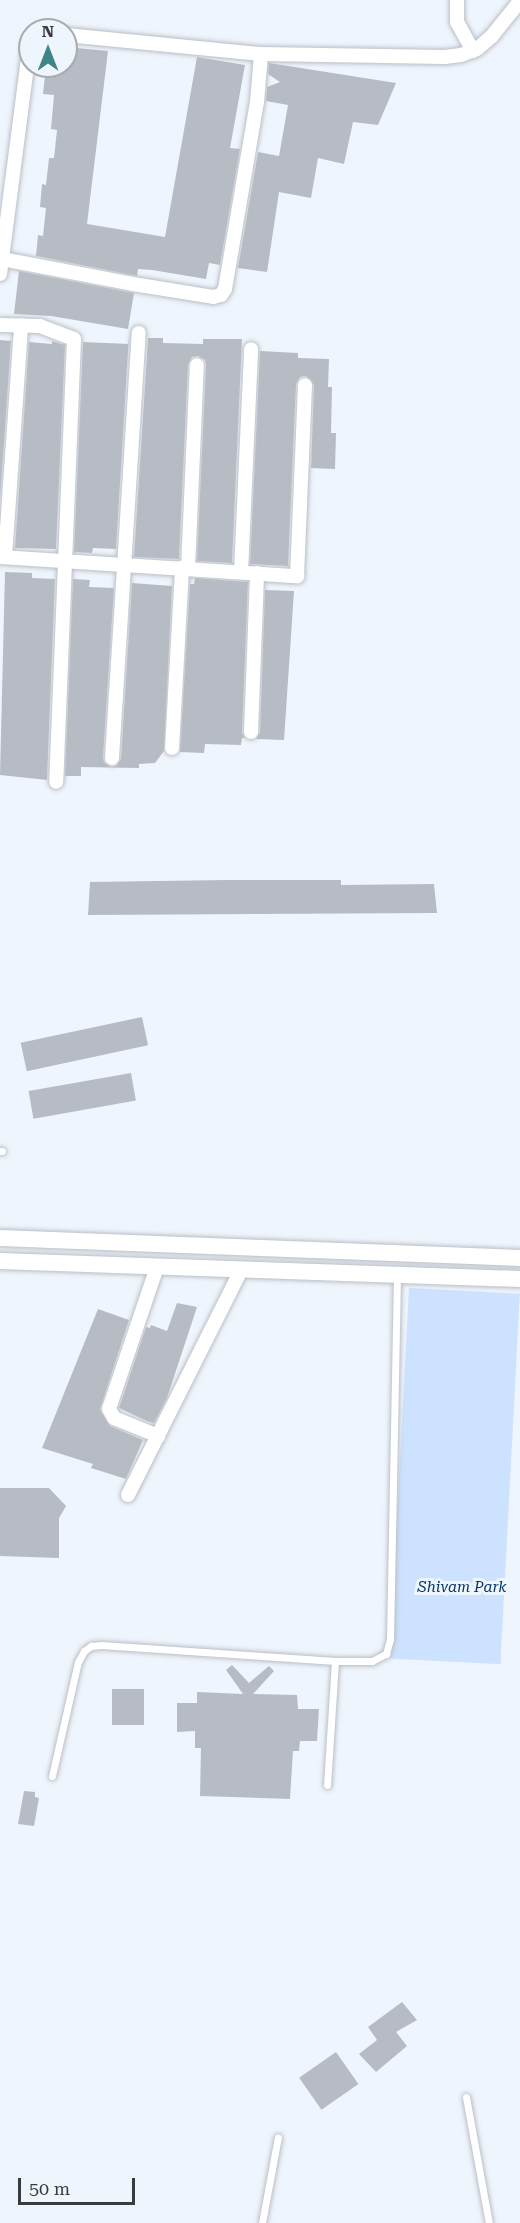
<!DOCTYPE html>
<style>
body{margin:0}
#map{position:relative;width:520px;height:2223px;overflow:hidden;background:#eff5fc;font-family:"Roboto Serif",serif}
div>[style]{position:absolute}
.green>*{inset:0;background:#cde2fe;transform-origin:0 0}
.building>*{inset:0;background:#b7bcc4;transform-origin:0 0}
.roads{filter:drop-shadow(0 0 2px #babfc7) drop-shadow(0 0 2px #babfc7)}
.service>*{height:7px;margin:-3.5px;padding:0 3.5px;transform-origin:3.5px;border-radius:3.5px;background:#fff}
.minor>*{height:14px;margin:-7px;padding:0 7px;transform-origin:7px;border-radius:7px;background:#fff}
.tertiary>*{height:16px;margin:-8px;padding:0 8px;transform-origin:8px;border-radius:8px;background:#fff}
span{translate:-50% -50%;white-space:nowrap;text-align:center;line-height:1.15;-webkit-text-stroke:6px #eff5fc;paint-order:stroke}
.park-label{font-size:15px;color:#06366a;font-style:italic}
.north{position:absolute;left:18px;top:18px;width:60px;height:60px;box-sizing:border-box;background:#eff5fc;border:2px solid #a6abb0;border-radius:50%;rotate:0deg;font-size:16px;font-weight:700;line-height:24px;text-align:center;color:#393c3f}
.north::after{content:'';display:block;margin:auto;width:21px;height:27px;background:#3d8685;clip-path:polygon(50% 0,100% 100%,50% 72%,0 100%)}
.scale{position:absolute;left:18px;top:2178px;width:117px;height:27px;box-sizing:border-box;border:3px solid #393c3f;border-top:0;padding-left:8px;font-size:18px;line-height:21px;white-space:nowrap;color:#393c3f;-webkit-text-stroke:4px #eff5fc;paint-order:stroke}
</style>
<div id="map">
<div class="green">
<i style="left:409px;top:1288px;width:111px;height:371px;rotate:3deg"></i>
</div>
<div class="building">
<i style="clip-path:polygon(66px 47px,108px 51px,87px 224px,165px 237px,197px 57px,245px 65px,230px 148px,240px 149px,220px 265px,209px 263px,206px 279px,152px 270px,138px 269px,137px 276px,36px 256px,38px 235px,43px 236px,46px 208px,40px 207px,42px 184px,46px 185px,49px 158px,54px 158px,57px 130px,51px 129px,54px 95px,43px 94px,46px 66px,66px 66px)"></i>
<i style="clip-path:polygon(269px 63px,396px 83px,378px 125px,353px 122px,344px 164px,318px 158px,311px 198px,279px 192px,267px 272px,238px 268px,258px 152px,279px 156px,288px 105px,266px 101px,267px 87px,280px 82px,268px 74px)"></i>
<i style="clip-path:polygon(19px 271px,134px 293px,128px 329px,51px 316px,14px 314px)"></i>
<i style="clip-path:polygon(129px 336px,116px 549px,93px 548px,92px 553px,74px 552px,83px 342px,129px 344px)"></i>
<i style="clip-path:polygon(148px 338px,163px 338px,163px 343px,203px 344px,203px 339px,242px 339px,232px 563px,197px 561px,206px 365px,205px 360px,198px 356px,192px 357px,188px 365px,179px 559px,134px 557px)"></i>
<i style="clip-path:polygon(0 340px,11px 341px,0 499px)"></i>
<i style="clip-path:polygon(52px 341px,65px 345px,56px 549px,15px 548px,29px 342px,52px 344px)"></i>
<i style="clip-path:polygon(260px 351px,298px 353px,298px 358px,329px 359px,328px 387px,332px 387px,331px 433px,336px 433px,335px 469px,311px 468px,314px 385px,306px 376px,300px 377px,296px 384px,288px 566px,250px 564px)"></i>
<i style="clip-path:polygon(5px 572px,32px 573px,32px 578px,55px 579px,47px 780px,0 775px)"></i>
<i style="clip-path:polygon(195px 578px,248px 582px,242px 732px,245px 738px,242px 738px,241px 745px,205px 744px,204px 753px,180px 752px,190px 584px,194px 584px)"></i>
<i style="clip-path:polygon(73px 579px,90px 580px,89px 587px,114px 588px,103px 757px,104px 762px,111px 767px,116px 766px,121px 759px,132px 583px,172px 586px,164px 751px,155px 763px,139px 764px,139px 768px,81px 767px,81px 776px,65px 776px)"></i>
<i style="clip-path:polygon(265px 590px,294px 591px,284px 740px,256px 739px,260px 732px)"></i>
<i style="clip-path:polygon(226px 880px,341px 880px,341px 885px,434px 884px,437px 913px,88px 915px,90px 882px)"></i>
<i style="left:142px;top:1017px;width:29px;height:124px;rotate:78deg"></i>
<i style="left:131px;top:1073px;width:28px;height:104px;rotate:80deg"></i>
<i style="clip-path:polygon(177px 1303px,197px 1307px,167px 1398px,154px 1423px,149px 1422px,119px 1408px,146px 1327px,150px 1328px,151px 1325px,167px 1331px)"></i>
<i style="clip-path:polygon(98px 1309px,129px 1320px,100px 1409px,110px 1426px,143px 1440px,126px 1479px,91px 1468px,93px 1464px,42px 1448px)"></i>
<i style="clip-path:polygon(0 1488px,49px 1488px,66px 1506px,59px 1518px,59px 1558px,0 1556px)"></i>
<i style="clip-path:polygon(232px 1665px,249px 1683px,269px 1666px,274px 1671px,253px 1694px,297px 1695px,298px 1709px,319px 1709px,317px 1741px,300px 1741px,299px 1751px,293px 1751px,290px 1799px,200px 1796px,201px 1748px,195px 1748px,195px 1731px,177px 1732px,177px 1703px,197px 1703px,197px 1692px,243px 1694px,226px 1670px)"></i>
<i style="left:112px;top:1689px;width:32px;height:36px"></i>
<i style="clip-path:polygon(24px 1791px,35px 1792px,35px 1797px,39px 1798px,34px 1826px,18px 1824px)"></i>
<i style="clip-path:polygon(402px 2002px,417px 2020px,396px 2032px,407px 2046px,376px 2072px,359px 2054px,377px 2040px,368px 2027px)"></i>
<i style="left:336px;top:2052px;width:39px;height:45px;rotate:55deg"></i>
</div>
<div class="roads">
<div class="service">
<i style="left:0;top:1151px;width:2px"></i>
<i style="left:52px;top:1776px;width:117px;rotate:-77.2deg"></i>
<i style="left:78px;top:1662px;width:13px;rotate:-61deg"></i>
<i style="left:84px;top:1651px;width:9px;rotate:-36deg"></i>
<i style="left:91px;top:1646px;width:10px;rotate:-6deg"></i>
<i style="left:101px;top:1645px;width:235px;rotate:3.9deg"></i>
<i style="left:335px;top:1661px;width:37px"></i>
<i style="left:372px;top:1661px;width:16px;rotate:-27deg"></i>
<i style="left:386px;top:1654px;width:16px;rotate:-75deg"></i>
<i style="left:390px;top:1639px;width:364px;rotate:-88.9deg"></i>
<i style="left:327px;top:1785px;width:124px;rotate:-86.3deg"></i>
<i style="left:466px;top:2097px;width:128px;rotate:79.7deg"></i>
<i style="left:262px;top:2223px;width:87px;rotate:-79.5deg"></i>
</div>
<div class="minor">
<i style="left:457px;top:0;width:22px;rotate:90deg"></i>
<i style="left:457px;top:22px;width:33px;rotate:61deg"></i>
<i style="left:66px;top:35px;width:196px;rotate:5.6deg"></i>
<i style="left:261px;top:54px;width:184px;rotate:0.9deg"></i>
<i style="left:445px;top:57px;width:16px;rotate:-7deg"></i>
<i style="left:461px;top:55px;width:17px;rotate:-21deg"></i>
<i style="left:477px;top:49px;width:20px;rotate:-41deg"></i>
<i style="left:492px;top:36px;width:45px;rotate:-51.3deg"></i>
<i style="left:2px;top:259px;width:133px;rotate:10.8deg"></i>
<i style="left:133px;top:284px;width:81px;rotate:9.2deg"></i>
<i style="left:213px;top:297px;width:8px;rotate:-14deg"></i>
<i style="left:221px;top:295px;width:7px;rotate:-56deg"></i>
<i style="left:225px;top:289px;width:190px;rotate:-80.3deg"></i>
<i style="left:257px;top:102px;width:48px;rotate:-85.2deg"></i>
<i style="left:0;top:274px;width:232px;rotate:-82.6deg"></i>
<i style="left:0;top:325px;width:40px;rotate:1.4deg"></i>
<i style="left:40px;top:326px;width:36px;rotate:21deg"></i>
<i style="left:74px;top:339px;width:443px;rotate:92.3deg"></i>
<i style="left:0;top:557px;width:298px;rotate:3.7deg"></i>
<i style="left:297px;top:576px;width:191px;rotate:-87.6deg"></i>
<i style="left:5px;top:557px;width:232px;rotate:-86deg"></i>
<i style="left:188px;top:568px;width:203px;rotate:-87.5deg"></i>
<i style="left:241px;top:572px;width:223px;rotate:-87.4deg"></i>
<i style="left:251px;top:732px;width:159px;rotate:-87.8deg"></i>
<i style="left:172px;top:748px;width:181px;rotate:-86.8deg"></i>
<i style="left:112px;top:758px;width:426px;rotate:-86.4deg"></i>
<i style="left:157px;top:1267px;width:150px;rotate:108.7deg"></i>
<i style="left:109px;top:1409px;width:10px;rotate:61deg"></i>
<i style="left:114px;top:1418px;width:48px;rotate:22.2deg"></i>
<i style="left:128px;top:1495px;width:252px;rotate:-63.3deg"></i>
</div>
<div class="tertiary">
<i style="left:0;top:1238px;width:520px;rotate:2.2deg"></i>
<i style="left:0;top:1261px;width:520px;rotate:1.98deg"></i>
</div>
</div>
<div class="park-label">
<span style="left:462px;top:1588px">Shivam Park</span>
</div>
<div class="north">N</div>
<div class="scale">50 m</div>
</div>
